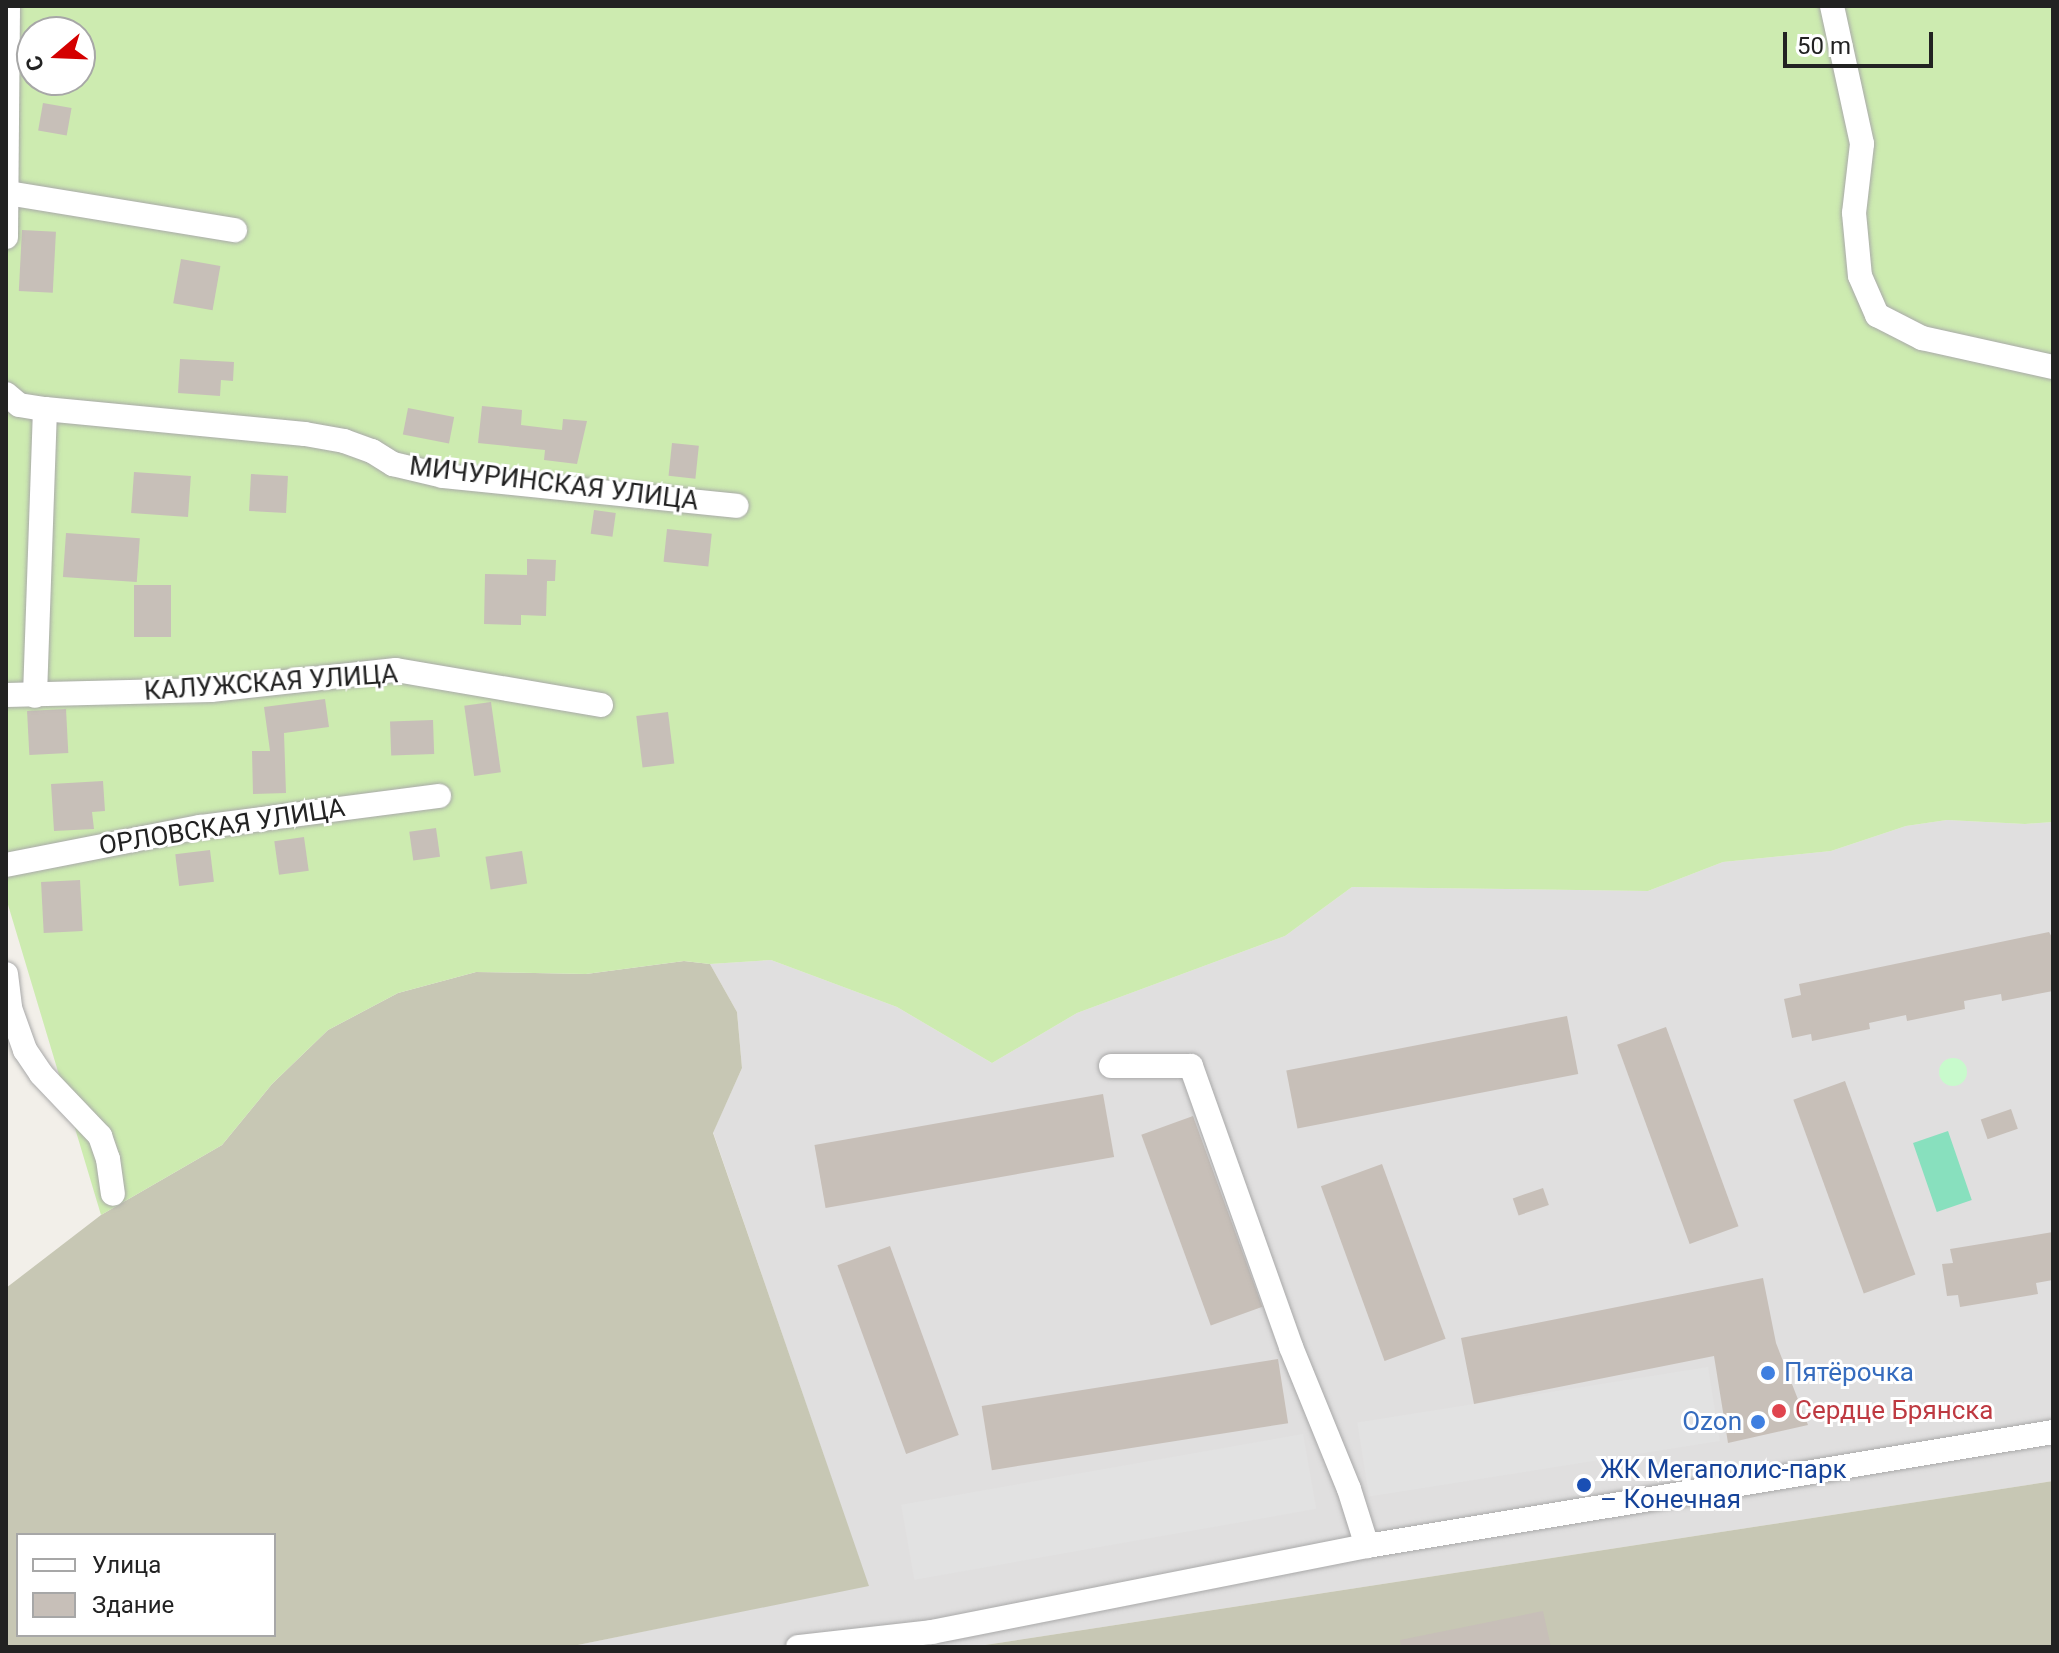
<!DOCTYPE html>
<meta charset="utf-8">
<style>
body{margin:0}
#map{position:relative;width:2059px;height:1653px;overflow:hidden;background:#f2efe9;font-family:Roboto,sans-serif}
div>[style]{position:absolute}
.residential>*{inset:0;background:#e0dfdf}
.construction>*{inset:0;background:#c7c7b4}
.grass>*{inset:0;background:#cdebb0}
.park>*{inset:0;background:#c8facc}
.round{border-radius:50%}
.pitch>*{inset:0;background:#88e0be;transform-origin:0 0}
.parking>*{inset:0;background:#e2e2e2;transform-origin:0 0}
.building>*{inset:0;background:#c7bfb8;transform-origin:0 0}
.roads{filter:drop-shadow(0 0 2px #a9a9a9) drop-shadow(0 0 2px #a9a9a9)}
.street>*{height:24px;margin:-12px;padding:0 12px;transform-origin:12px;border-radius:12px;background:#fff}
.dots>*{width:22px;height:22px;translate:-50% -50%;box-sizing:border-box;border:4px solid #fff;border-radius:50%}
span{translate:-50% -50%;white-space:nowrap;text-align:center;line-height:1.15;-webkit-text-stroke:6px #fff;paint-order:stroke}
.street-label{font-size:26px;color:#222}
.shop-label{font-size:26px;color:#366cbe}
.left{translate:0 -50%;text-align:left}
.right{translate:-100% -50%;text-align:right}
.health-label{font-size:26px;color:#be3a42}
.transit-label{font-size:26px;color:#164399}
.frame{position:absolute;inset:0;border:8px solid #222;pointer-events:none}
.legend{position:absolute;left:16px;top:1533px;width:260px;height:104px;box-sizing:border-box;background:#fff;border:2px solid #a7a7a7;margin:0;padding:10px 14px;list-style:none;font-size:24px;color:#222}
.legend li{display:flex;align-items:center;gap:16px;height:40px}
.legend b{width:40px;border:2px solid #a7a7a7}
.north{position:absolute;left:16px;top:16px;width:80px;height:80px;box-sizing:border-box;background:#fff;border:2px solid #a7a7a7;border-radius:50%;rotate:251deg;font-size:22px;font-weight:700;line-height:32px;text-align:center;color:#222}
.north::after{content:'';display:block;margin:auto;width:28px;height:36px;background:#d40000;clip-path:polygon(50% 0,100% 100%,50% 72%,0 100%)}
.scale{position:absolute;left:1783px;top:32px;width:150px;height:36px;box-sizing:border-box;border:4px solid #222;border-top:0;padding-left:10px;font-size:24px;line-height:28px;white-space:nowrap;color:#222;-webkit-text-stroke:6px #fff;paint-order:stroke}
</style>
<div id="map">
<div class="residential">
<i style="clip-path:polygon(1947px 820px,2025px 824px,2053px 822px,2053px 1481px,972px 1647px,568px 1647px,868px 1585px,713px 1132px,742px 1068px,737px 1012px,710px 964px,771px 960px,897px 1007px,992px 1063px,1077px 1013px,1285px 936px,1352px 887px,1648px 891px,1723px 862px,1831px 851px,1906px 826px)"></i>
</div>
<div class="construction">
<i style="clip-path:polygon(evenodd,684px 961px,710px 964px,737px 1012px,742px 1068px,713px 1133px,869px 1586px,568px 1647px,6px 1647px,6px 1288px,101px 1215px,222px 1145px,272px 1084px,328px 1030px,398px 993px,476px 972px,586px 974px,684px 961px,18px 1535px,274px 1535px,274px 1635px,18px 1635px,18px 1535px)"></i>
<i style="clip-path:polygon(2053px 1481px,2053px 1647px,972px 1647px)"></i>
</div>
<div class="grass">
<i style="clip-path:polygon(evenodd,6px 6px,2053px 6px,2053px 822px,2025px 824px,1947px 820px,1906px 826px,1831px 851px,1723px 862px,1648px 891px,1352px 887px,1285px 936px,1077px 1013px,992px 1063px,897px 1007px,771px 960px,710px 964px,684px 961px,586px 974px,476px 972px,398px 993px,328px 1030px,272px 1084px,222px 1145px,101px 1215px,6px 898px,6px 6px,32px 32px,80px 32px,80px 80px,32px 80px,32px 32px)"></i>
</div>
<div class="park">
<i class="round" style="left:1939px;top:1058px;width:28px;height:28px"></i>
</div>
<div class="pitch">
<i style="left:1948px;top:1131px;width:73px;height:37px;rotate:71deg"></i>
</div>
<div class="parking">
<i style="left:1708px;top:1367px;width:75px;height:355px;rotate:81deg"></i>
<i style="left:1303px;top:1434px;width:76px;height:408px;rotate:80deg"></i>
</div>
<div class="building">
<i style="left:43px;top:103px;width:29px;height:28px;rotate:10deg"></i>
<i style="left:22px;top:230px;width:34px;height:61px;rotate:3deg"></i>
<i style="left:181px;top:259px;width:40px;height:45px;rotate:10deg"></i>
<i style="clip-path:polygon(180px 359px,234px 362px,233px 381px,221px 380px,220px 396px,178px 393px)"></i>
<i style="clip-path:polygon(482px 406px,522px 410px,521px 425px,562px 430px,563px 419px,587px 421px,577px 464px,544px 460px,545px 450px,478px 443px)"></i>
<i style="left:408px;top:408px;width:47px;height:27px;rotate:11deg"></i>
<i style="left:672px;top:443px;width:27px;height:33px;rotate:6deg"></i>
<i style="left:134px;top:472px;width:57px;height:41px;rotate:4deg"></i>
<i style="left:251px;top:474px;width:37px;height:37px;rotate:3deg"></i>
<i style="left:594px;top:510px;width:22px;height:24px;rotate:8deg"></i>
<i style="left:667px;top:529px;width:45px;height:33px;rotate:6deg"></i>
<i style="left:66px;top:533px;width:74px;height:44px;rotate:4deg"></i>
<i style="clip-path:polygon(527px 559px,556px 560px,555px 581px,547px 581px,546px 616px,521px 615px,521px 625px,484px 624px,485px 574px,527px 575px)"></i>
<i style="left:134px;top:585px;width:37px;height:52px"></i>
<i style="clip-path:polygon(325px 699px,329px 727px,284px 733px,286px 793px,253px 794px,252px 751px,270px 751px,264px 707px)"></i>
<i style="left:491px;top:702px;width:71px;height:27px;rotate:82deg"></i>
<i style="left:66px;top:709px;width:44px;height:39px;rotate:87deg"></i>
<i style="left:668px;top:712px;width:52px;height:32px;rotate:83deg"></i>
<i style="left:433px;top:720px;width:34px;height:43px;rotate:88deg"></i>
<i style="clip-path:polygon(103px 781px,105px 811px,92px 812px,94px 829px,54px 831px,51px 784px)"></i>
<i style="left:436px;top:828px;width:29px;height:27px;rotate:82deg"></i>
<i style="left:304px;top:837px;width:34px;height:30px;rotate:82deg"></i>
<i style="left:210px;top:850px;width:32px;height:35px;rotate:83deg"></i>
<i style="left:522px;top:851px;width:33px;height:37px;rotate:81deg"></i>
<i style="left:80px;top:880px;width:51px;height:39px;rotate:87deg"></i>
<i style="clip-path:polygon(2049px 932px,2053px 939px,2053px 991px,2002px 1001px,2001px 994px,1964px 1001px,1965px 1009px,1907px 1021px,1906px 1015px,1869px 1023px,1870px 1029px,1812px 1041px,1811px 1034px,1792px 1038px,1784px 999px,1801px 995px,1799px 984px)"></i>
<i style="left:1567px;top:1016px;width:59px;height:286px;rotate:79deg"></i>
<i style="left:1666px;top:1027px;width:212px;height:52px;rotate:70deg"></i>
<i style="left:1845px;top:1081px;width:206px;height:55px;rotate:70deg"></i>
<i style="left:1103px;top:1094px;width:64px;height:293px;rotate:80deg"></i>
<i style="left:2011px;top:1109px;width:21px;height:32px;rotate:71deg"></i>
<i style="left:1193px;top:1116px;width:203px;height:55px;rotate:70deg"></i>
<i style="left:1382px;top:1164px;width:186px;height:65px;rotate:70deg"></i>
<i style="left:1543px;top:1188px;width:18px;height:32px;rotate:71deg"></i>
<i style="clip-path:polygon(2053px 1232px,2053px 1280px,2036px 1283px,2038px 1294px,1960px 1307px,1958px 1295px,1947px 1296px,1942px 1264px,1953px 1263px,1950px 1249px)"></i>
<i style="left:890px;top:1246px;width:201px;height:56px;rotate:70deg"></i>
<i style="clip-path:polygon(1763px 1278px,1776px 1343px,1808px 1425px,1728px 1443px,1714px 1356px,1474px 1404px,1461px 1338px)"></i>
<i style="left:1278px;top:1359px;width:65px;height:300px;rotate:81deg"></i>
<i style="clip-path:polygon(1543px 1611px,1551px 1647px,1401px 1647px,1400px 1640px)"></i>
</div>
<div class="roads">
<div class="street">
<i style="left:1832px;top:6px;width:141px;rotate:77.7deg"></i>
<i style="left:1862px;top:144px;width:69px;rotate:96.6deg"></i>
<i style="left:1854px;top:213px;width:63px;rotate:84.6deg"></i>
<i style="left:1860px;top:276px;width:43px;rotate:66.4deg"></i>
<i style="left:1877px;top:315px;width:51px;rotate:27.1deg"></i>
<i style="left:1922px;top:338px;width:134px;rotate:12.5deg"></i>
<i style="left:8px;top:193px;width:230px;rotate:9.3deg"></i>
<i style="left:6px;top:237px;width:231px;rotate:-89.5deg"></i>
<i style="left:6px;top:394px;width:17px;rotate:40deg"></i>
<i style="left:19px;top:405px;width:26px;rotate:9deg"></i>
<i style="left:45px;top:409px;width:287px;rotate:92deg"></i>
<i style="left:45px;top:409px;width:261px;rotate:5.5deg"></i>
<i style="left:305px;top:434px;width:40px;rotate:10deg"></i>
<i style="left:344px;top:441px;width:30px;rotate:20deg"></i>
<i style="left:372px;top:451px;width:25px;rotate:32deg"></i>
<i style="left:393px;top:464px;width:51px;rotate:13.5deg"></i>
<i style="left:443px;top:476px;width:295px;rotate:5.8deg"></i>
<i style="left:6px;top:695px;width:205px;rotate:-1.4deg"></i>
<i style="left:211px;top:690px;width:186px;rotate:-6.2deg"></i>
<i style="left:396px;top:670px;width:208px;rotate:9.7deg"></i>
<i style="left:6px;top:865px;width:198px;rotate:-11.1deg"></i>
<i style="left:200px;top:827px;width:241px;rotate:-7.4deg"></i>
<i style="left:6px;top:974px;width:34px;rotate:83deg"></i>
<i style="left:10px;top:1008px;width:45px;rotate:70.3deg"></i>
<i style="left:25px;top:1050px;width:29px;rotate:56deg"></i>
<i style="left:41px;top:1074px;width:86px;rotate:46.4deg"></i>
<i style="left:100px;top:1136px;width:24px;rotate:71deg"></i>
<i style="left:108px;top:1159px;width:35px;rotate:82deg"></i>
<i style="left:1111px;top:1066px;width:80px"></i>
<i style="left:1191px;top:1066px;width:298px;rotate:70.4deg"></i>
<i style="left:1291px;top:1347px;width:153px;rotate:67.8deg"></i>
<i style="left:1349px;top:1489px;width:60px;rotate:72.5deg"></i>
<i style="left:798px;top:1647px;width:135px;rotate:-6.4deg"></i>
<i style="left:932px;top:1632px;width:443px;rotate:-11.2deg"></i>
<i style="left:1367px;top:1546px;width:695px;rotate:-9.44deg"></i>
</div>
</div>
<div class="dots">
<i style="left:1768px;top:1373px;background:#3f7fe0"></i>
<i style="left:1779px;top:1411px;background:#e0444e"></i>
<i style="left:1758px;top:1422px;background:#3f7fe0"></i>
<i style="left:1584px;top:1485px;background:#1a4fb4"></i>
</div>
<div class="street-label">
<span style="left:554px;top:484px;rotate:7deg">МИЧУРИНСКАЯ УЛИЦА</span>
<span style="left:271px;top:683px;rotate:-4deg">КАЛУЖСКАЯ УЛИЦА</span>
<span style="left:222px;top:827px;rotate:-9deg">ОРЛОВСКАЯ УЛИЦА</span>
</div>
<div class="shop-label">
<span class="left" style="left:1784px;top:1373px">Пятёрочка</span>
<span class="right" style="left:1742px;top:1422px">Ozon</span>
</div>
<div class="health-label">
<span class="left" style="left:1795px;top:1411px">Сердце Брянска</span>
</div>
<div class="transit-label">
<span class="left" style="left:1600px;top:1485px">ЖК Мегаполис-парк<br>– Конечная</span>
</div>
<div class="frame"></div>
<ul class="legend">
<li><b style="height:10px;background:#fff"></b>Улица</li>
<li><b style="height:22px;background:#c7bfb8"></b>Здание</li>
</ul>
<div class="north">С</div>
<div class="scale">50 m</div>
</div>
